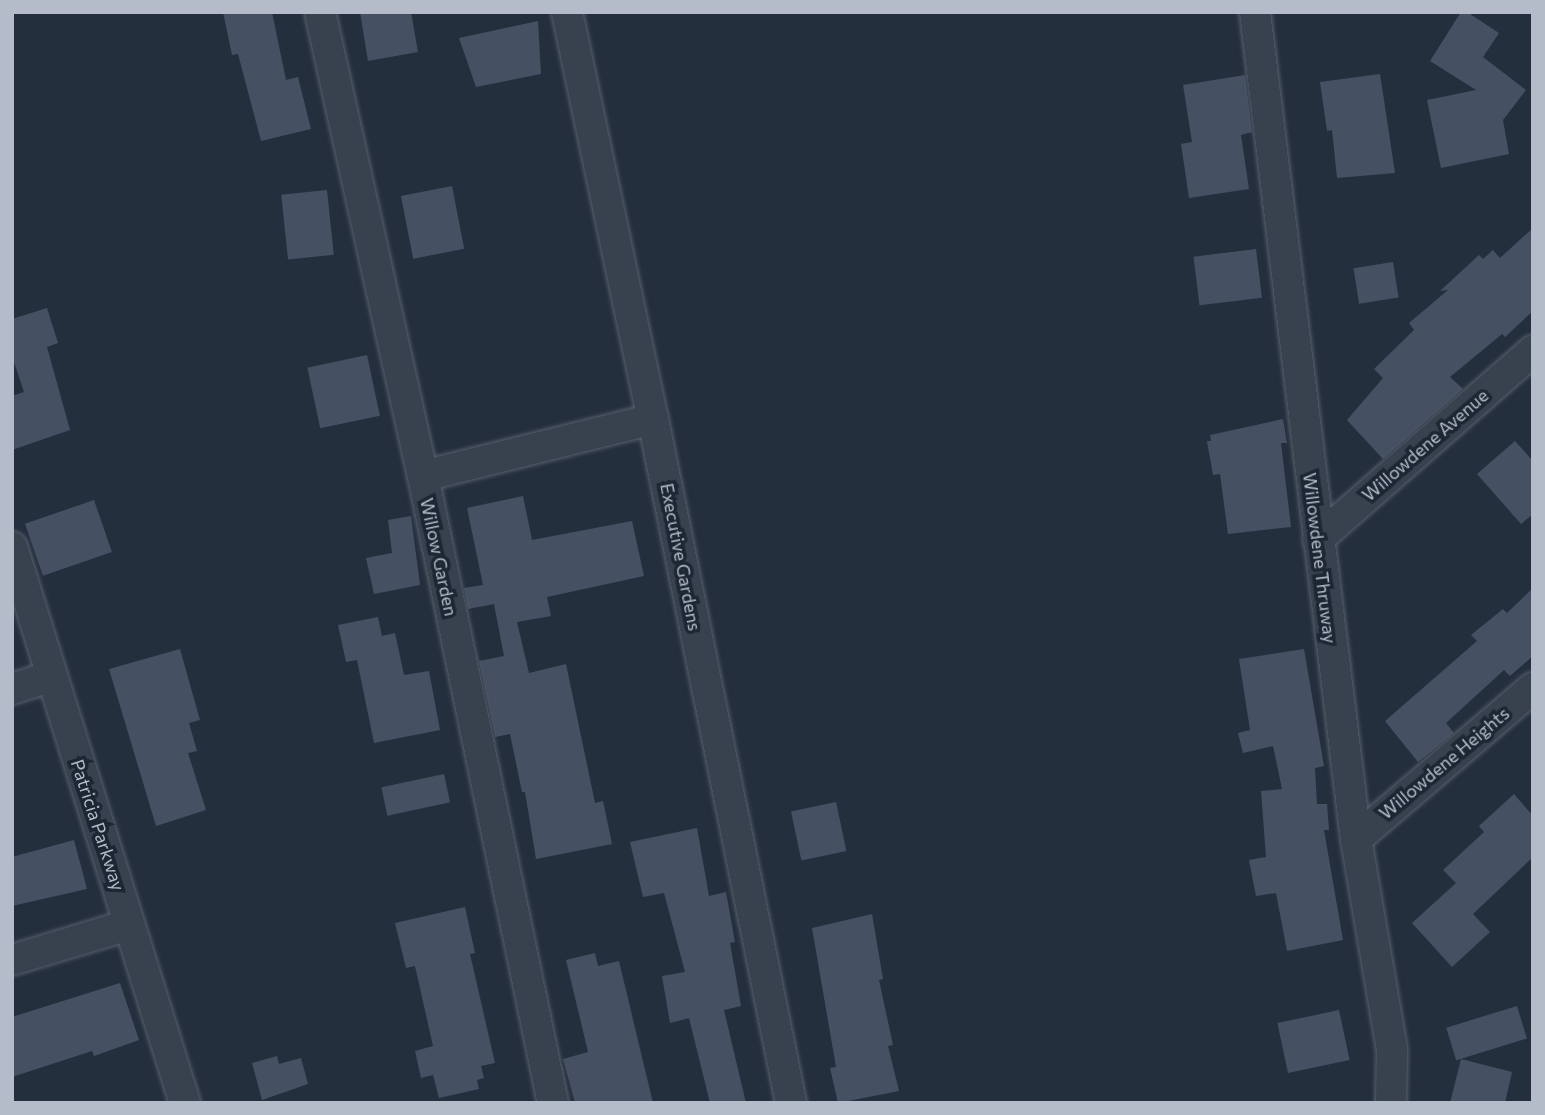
<!DOCTYPE html>
<style>
body{margin:0}
#map{position:relative;width:1545px;height:1115px;overflow:hidden;background:#242f3e;font-family:Commissioner,sans-serif}
div>[style]{position:absolute}
.building>*{inset:0;background:#455162;transform-origin:0 0}
.roads{filter:drop-shadow(0 0 2px #565f6c) drop-shadow(0 0 2px #565f6c)}
.minor>*{height:30px;margin:-15px;padding:0 15px;transform-origin:15px;border-radius:15px;background:#38414e}
span{translate:-50% -50%;white-space:nowrap;text-align:center;line-height:1.15;-webkit-text-stroke:7px #1d2633;paint-order:stroke}
.street-label{font-size:18px;color:#b4bcc9}
.frame{position:absolute;inset:0;border:14px solid #b4bcc9;pointer-events:none}
</style>
<div id="map">
<div class="building">
<i style="clip-path:polygon(223px 12px,272px 12px,286px 80px,298px 77px,311px 129px,261px 141px,238px 54px,232px 55px)"></i>
<i style="clip-path:polygon(360px 12px,411px 12px,418px 52px,368px 61px)"></i>
<i style="clip-path:polygon(1461px 12px,1467px 12px,1499px 33px,1483px 57px,1526px 90px,1503px 120px,1509px 154px,1441px 168px,1427px 100px,1476px 90px,1430px 61px)"></i>
<i style="clip-path:polygon(538px 21px,541px 74px,476px 87px,459px 38px)"></i>
<i style="clip-path:polygon(1380px 74px,1395px 173px,1337px 178px,1332px 130px,1327px 131px,1320px 82px)"></i>
<i style="clip-path:polygon(1245px 75px,1252px 132px,1241px 135px,1249px 189px,1189px 198px,1181px 144px,1192px 142px,1183px 85px)"></i>
<i style="left:452px;top:186px;width:64px;height:52px;rotate:79deg"></i>
<i style="left:327px;top:190px;width:65px;height:46px;rotate:84deg"></i>
<i style="clip-path:polygon(1533px 228px,1533px 311px,1505px 337px,1502px 334px,1450px 377px,1463px 389px,1383px 459px,1347px 420px,1383px 378px,1374px 369px,1414px 330px,1409px 323px,1448px 290px,1440px 291px,1479px 255px,1483px 259px,1493px 250px,1500px 258px)"></i>
<i style="left:1256px;top:249px;width:49px;height:63px;rotate:83deg"></i>
<i style="left:1393px;top:262px;width:36px;height:40px;rotate:81deg"></i>
<i style="clip-path:polygon(47px 308px,58px 343px,47px 347px,70px 430px,12px 450px,12px 396px,24px 392px,12px 356px,12px 319px)"></i>
<i style="left:367px;top:355px;width:62px;height:61px;rotate:78deg"></i>
<i style="clip-path:polygon(1283px 419px,1287px 443px,1281px 443px,1291px 527px,1228px 534px,1220px 474px,1213px 475px,1207px 441px,1211px 441px,1210px 435px)"></i>
<i style="clip-path:polygon(1515px 441px,1533px 461px,1533px 514px,1521px 524px,1477px 474px)"></i>
<i style="clip-path:polygon(523px 496px,532px 540px,632px 521px,644px 576px,547px 597px,551px 616px,517px 622px,529px 673px,566px 664px,595px 803px,603px 801px,612px 844px,536px 859px,525px 792px,522px 792px,510px 734px,495px 737px,479px 661px,504px 656px,494px 604px,468px 609px,464px 588px,483px 585px,467px 508px)"></i>
<i style="left:94px;top:500px;width:55px;height:73px;rotate:71deg"></i>
<i style="clip-path:polygon(411px 516px,420px 585px,374px 594px,366px 558px,392px 553px,388px 520px)"></i>
<i style="clip-path:polygon(1533px 588px,1533px 656px,1510px 676px,1504px 670px,1446px 723px,1454px 733px,1418px 762px,1385px 721px,1477px 641px,1471px 635px,1503px 609px,1507px 613px)"></i>
<i style="clip-path:polygon(378px 617px,382px 636px,395px 633px,404px 675px,429px 671px,440px 730px,374px 743px,357px 660px,346px 662px,338px 625px)"></i>
<i style="clip-path:polygon(180px 649px,200px 720px,189px 723px,197px 751px,188px 753px,206px 810px,156px 826px,109px 669px)"></i>
<i style="clip-path:polygon(1304px 649px,1324px 766px,1315px 768px,1317px 804px,1327px 804px,1329px 830px,1324px 830px,1343px 940px,1287px 951px,1276px 893px,1256px 896px,1249px 860px,1266px 857px,1261px 791px,1282px 789px,1273px 746px,1243px 753px,1238px 733px,1250px 730px,1239px 659px)"></i>
<i style="left:444px;top:774px;width:29px;height:64px;rotate:78deg"></i>
<i style="clip-path:polygon(1514px 794px,1533px 816px,1533px 857px,1473px 914px,1490px 932px,1452px 967px,1412px 923px,1456px 883px,1443px 870px,1484px 832px,1479px 826px)"></i>
<i style="left:836px;top:802px;width:50px;height:46px;rotate:78deg"></i>
<i style="clip-path:polygon(697px 828px,709px 896px,726px 892px,735px 942px,730px 943px,741px 1006px,724px 1010px,746px 1103px,710px 1103px,689px 1018px,670px 1023px,662px 976px,685px 972px,664px 893px,643px 897px,630px 842px)"></i>
<i style="clip-path:polygon(74px 840px,87px 889px,12px 906px,12px 857px)"></i>
<i style="clip-path:polygon(465px 907px,475px 953px,470px 954px,495px 1063px,481px 1066px,484px 1078px,477px 1080px,479px 1089px,439px 1098px,433px 1075px,421px 1078px,415px 1051px,433px 1046px,415px 966px,406px 968px,395px 923px)"></i>
<i style="clip-path:polygon(872px 914px,883px 979px,879px 980px,893px 1045px,888px 1046px,899px 1091px,838px 1103px,830px 1068px,836px 1067px,812px 928px)"></i>
<i style="clip-path:polygon(595px 953px,598px 966px,619px 961px,653px 1103px,575px 1103px,563px 1059px,588px 1052px,566px 960px)"></i>
<i style="clip-path:polygon(120px 983px,139px 1040px,94px 1056px,92px 1051px,12px 1077px,12px 1017px)"></i>
<i style="left:1517px;top:1006px;width:34px;height:74px;rotate:73deg"></i>
<i style="left:1339px;top:1010px;width:51px;height:63px;rotate:78deg"></i>
<i style="clip-path:polygon(277px 1056px,279px 1064px,301px 1058px,308px 1084px,262px 1100px,252px 1063px)"></i>
<i style="clip-path:polygon(1461px 1059px,1512px 1072px,1505px 1103px,1450px 1103px)"></i>
</div>
<div class="roads">
<div class="minor">
<i style="left:320px;top:12px;width:475px;rotate:77.5deg"></i>
<i style="left:423px;top:476px;width:640px;rotate:78.29deg"></i>
<i style="left:567px;top:12px;width:416px;rotate:78.1deg"></i>
<i style="left:653px;top:419px;width:698px;rotate:78.59deg"></i>
<i style="left:1255px;top:12px;width:833px;rotate:83.04deg"></i>
<i style="left:1356px;top:839px;width:214px;rotate:80.3deg"></i>
<i style="left:1392px;top:1050px;width:53px;rotate:91.1deg"></i>
<i style="left:423px;top:476px;width:237px;rotate:-13.9deg"></i>
<i style="left:1318px;top:539px;width:286px;rotate:-41.2deg"></i>
<i style="left:12px;top:547px;width:582px;rotate:72.72deg"></i>
<i style="left:12px;top:689px;width:40px;rotate:-18deg"></i>
<i style="left:1356px;top:839px;width:233px;rotate:-40.5deg"></i>
<i style="left:12px;top:960px;width:122px;rotate:-16.7deg"></i>
</div>
</div>
<div class="street-label">
<span style="left:1425px;top:445px;rotate:-41deg">Willowdene Avenue</span>
<span style="left:439px;top:557px;rotate:78deg">Willow Garden</span>
<span style="left:681px;top:557px;rotate:79deg">Executive Gardens</span>
<span style="left:1320px;top:558px;rotate:83deg">Willowdene Thruway</span>
<span style="left:1444px;top:763px;rotate:-40deg">Willowdene Heights</span>
<span style="left:98px;top:825px;rotate:72deg">Patricia Parkway</span>
</div>
<div class="frame"></div>
</div>
